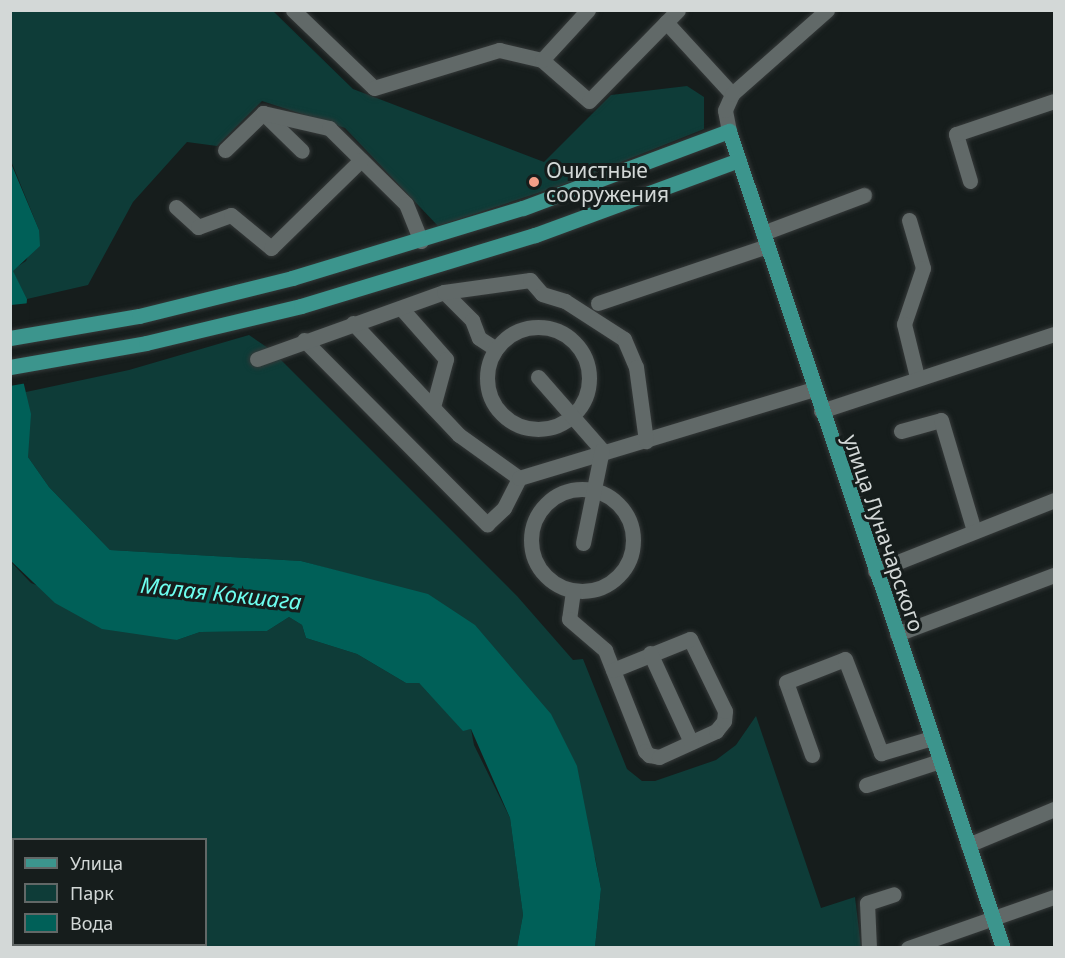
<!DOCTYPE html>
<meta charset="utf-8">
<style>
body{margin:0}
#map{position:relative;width:1065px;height:958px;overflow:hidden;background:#161d1c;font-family:"Noto Sans",sans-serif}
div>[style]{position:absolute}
.green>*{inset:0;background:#0e3c38}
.water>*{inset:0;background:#006058}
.pier>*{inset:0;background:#161d1c}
.roads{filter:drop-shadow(0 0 2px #353939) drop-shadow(0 0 2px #353939)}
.minor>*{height:15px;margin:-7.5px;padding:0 7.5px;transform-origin:7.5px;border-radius:7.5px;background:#616968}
.minor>.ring{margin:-7.5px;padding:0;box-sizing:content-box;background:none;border:15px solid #616968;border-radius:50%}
.major>*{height:15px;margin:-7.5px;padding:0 7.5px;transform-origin:7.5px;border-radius:7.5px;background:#3c958d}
.dots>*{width:16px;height:16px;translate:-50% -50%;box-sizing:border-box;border:3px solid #161d1c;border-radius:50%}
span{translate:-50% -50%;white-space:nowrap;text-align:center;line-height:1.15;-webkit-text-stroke:6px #161d1c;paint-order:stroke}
.poi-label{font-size:21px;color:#d3d8d7}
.left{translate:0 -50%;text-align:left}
.street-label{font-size:21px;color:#d3d8d7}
.water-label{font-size:22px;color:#6dfeef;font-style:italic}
.frame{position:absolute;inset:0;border:12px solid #d3d8d7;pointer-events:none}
.legend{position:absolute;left:12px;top:838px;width:195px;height:108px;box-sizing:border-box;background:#161d1c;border:2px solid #626867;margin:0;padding:8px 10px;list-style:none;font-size:18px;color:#d3d8d7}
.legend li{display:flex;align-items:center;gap:12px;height:30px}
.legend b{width:30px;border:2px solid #626867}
</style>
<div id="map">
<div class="green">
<i style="clip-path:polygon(11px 11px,273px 11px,353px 89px,544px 162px,611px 95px,687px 86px,704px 97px,704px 129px,571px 182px,438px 226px,345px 128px,262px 101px,217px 146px,187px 142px,133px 202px,88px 285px,27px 299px,12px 270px,26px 261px,39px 230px,11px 161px)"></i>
<i style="clip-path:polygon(249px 335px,271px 350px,517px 596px,573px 660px,583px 659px,627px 769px,642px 781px,655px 781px,716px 760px,736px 745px,756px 716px,821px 908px,855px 897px,861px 947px,595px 947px,601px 889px,595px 857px,352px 575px,301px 561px,110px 550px,49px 487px,28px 457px,26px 392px,129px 370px)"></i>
<i style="clip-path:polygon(evenodd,10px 561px,31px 583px,177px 640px,200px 632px,267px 631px,289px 617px,302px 625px,306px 638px,357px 654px,406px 683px,419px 683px,463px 730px,471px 729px,474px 745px,510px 818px,523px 915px,517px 947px,11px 947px,10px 561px,14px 840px,206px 840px,206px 944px,14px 944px,14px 840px)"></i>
</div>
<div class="water">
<i style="clip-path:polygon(10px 161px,39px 230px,40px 246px,13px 271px,27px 299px,21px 372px,31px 414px,28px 457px,49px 487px,110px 550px,301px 561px,428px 594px,475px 625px,551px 714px,577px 766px,601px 889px,595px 947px,517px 947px,523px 915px,510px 818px,471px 729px,463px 731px,419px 683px,406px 683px,357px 654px,306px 638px,302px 625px,289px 617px,267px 631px,200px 632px,177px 640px,102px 629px,55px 603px,11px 561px)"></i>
</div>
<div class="pier">
<i style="clip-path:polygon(30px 303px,27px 383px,10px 386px,11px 305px)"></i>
</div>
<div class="roads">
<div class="minor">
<i style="left:293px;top:10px;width:112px;rotate:43.9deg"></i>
<i style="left:374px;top:88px;width:131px;rotate:-16.9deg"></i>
<i style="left:499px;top:50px;width:44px;rotate:13.1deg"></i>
<i style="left:542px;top:60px;width:62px;rotate:41.1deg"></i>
<i style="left:589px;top:101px;width:127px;rotate:-45.6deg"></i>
<i style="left:666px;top:22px;width:98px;rotate:47.5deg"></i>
<i style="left:542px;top:60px;width:68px;rotate:-47.4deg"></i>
<i style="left:263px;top:113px;width:54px;rotate:44.3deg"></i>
<i style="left:729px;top:131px;width:21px;rotate:-101deg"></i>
<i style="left:725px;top:110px;width:17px;rotate:-66deg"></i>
<i style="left:732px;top:94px;width:127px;rotate:-41.5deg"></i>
<i style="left:225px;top:150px;width:53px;rotate:-44.2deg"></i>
<i style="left:263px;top:113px;width:68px;rotate:12.8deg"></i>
<i style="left:329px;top:128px;width:108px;rotate:44.6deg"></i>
<i style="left:406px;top:204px;width:40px;rotate:68deg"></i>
<i style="left:970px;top:181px;width:49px;rotate:-106.6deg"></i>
<i style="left:956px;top:134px;width:103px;rotate:-18.6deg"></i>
<i style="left:176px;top:207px;width:30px;rotate:42deg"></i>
<i style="left:198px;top:227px;width:35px;rotate:-20deg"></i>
<i style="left:231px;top:215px;width:52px;rotate:39.5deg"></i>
<i style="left:271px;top:248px;width:126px;rotate:-44.4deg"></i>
<i style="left:909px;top:220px;width:50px;rotate:73.7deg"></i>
<i style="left:923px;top:268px;width:59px;rotate:108.7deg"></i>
<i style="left:904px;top:324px;width:55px;rotate:76.2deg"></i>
<i style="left:763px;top:233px;width:108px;rotate:-20.6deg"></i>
<i style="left:444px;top:292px;width:40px;rotate:45deg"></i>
<i style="left:472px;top:320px;width:19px;rotate:69deg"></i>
<i style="left:479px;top:338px;width:20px;rotate:33deg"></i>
<i style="left:598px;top:303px;width:178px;rotate:-18.6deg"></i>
<i style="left:401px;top:308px;width:68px;rotate:48.6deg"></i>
<i style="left:446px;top:359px;width:50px;rotate:105.2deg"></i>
<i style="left:353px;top:323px;width:154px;rotate:46.6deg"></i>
<i style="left:459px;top:435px;width:74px;rotate:35.6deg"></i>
<i class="ring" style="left:487px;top:327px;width:87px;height:87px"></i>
<i style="left:304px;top:340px;width:260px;rotate:45.2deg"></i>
<i style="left:487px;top:524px;width:23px;rotate:-43deg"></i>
<i style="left:504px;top:508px;width:34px;rotate:-63deg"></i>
<i style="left:519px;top:478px;width:308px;rotate:-16.8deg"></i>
<i style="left:257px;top:359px;width:199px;rotate:-19.7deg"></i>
<i style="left:444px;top:292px;width:87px;rotate:-7.9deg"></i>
<i style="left:530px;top:280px;width:18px;rotate:49deg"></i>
<i style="left:542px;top:294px;width:24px;rotate:17deg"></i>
<i style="left:565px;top:301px;width:70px;rotate:32.8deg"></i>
<i style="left:624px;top:339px;width:30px;rotate:67deg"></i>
<i style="left:636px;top:367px;width:75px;rotate:82.3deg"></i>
<i style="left:538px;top:377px;width:97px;rotate:48.8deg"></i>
<i style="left:821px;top:411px;width:245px;rotate:-18.3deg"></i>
<i style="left:901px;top:431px;width:41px;rotate:-15.4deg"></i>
<i style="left:941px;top:420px;width:116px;rotate:73.4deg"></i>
<i class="ring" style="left:531px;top:489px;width:87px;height:87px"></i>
<i style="left:583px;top:543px;width:95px;rotate:-78.5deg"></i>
<i style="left:875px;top:571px;width:193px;rotate:-21.6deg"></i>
<i style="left:573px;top:591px;width:28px;rotate:98deg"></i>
<i style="left:569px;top:619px;width:48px;rotate:40.7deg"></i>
<i style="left:605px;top:650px;width:109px;rotate:68.4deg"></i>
<i style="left:645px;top:751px;width:6px;rotate:45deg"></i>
<i style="left:649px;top:755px;width:10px;rotate:11deg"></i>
<i style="left:659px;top:757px;width:63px;rotate:-24.5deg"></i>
<i style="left:716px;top:731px;width:13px;rotate:-51deg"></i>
<i style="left:724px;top:721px;width:10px;rotate:-84deg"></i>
<i style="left:725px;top:711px;width:80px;rotate:-115.9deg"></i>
<i style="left:690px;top:639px;width:83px;rotate:158.1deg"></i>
<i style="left:897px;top:634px;width:168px;rotate:-20.6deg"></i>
<i style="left:650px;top:653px;width:98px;rotate:65.3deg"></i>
<i style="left:812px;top:755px;width:77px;rotate:-109.6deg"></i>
<i style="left:786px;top:682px;width:63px;rotate:-21.3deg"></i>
<i style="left:845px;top:659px;width:101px;rotate:69deg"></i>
<i style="left:881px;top:753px;width:53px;rotate:-16.4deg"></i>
<i style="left:866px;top:785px;width:78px;rotate:-18deg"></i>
<i style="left:968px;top:845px;width:93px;rotate:-22.7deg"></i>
<i style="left:869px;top:948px;width:45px;rotate:-92.5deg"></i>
<i style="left:867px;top:903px;width:28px;rotate:-18deg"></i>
<i style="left:908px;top:948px;width:155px;rotate:-19.3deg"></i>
</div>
<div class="major">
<i style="left:10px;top:338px;width:131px;rotate:-9.7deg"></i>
<i style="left:139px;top:316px;width:158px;rotate:-13.9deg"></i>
<i style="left:292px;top:278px;width:241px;rotate:-16.9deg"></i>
<i style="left:523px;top:208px;width:220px;rotate:-20.5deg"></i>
<i style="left:729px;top:131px;width:862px;rotate:71.46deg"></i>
<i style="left:10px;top:367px;width:138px;rotate:-10deg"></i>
<i style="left:146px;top:343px;width:159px;rotate:-13.4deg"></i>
<i style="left:301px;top:306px;width:245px;rotate:-16.9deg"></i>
<i style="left:535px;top:235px;width:217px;rotate:-20.2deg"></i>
</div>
</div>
<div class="dots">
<i style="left:534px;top:182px;background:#f49e87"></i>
</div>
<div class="poi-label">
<span class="left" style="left:546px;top:182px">Очистные<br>сооружения</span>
</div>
<div class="street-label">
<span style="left:884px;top:533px;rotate:71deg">улица Луначарского</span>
</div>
<div class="water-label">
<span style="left:221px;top:593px;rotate:6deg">Малая Кокшага</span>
</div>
<div class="frame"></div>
<ul class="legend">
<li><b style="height:8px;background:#3c958d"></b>Улица</li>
<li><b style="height:16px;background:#0e3c38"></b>Парк</li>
<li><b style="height:16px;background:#006058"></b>Вода</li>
</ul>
</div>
